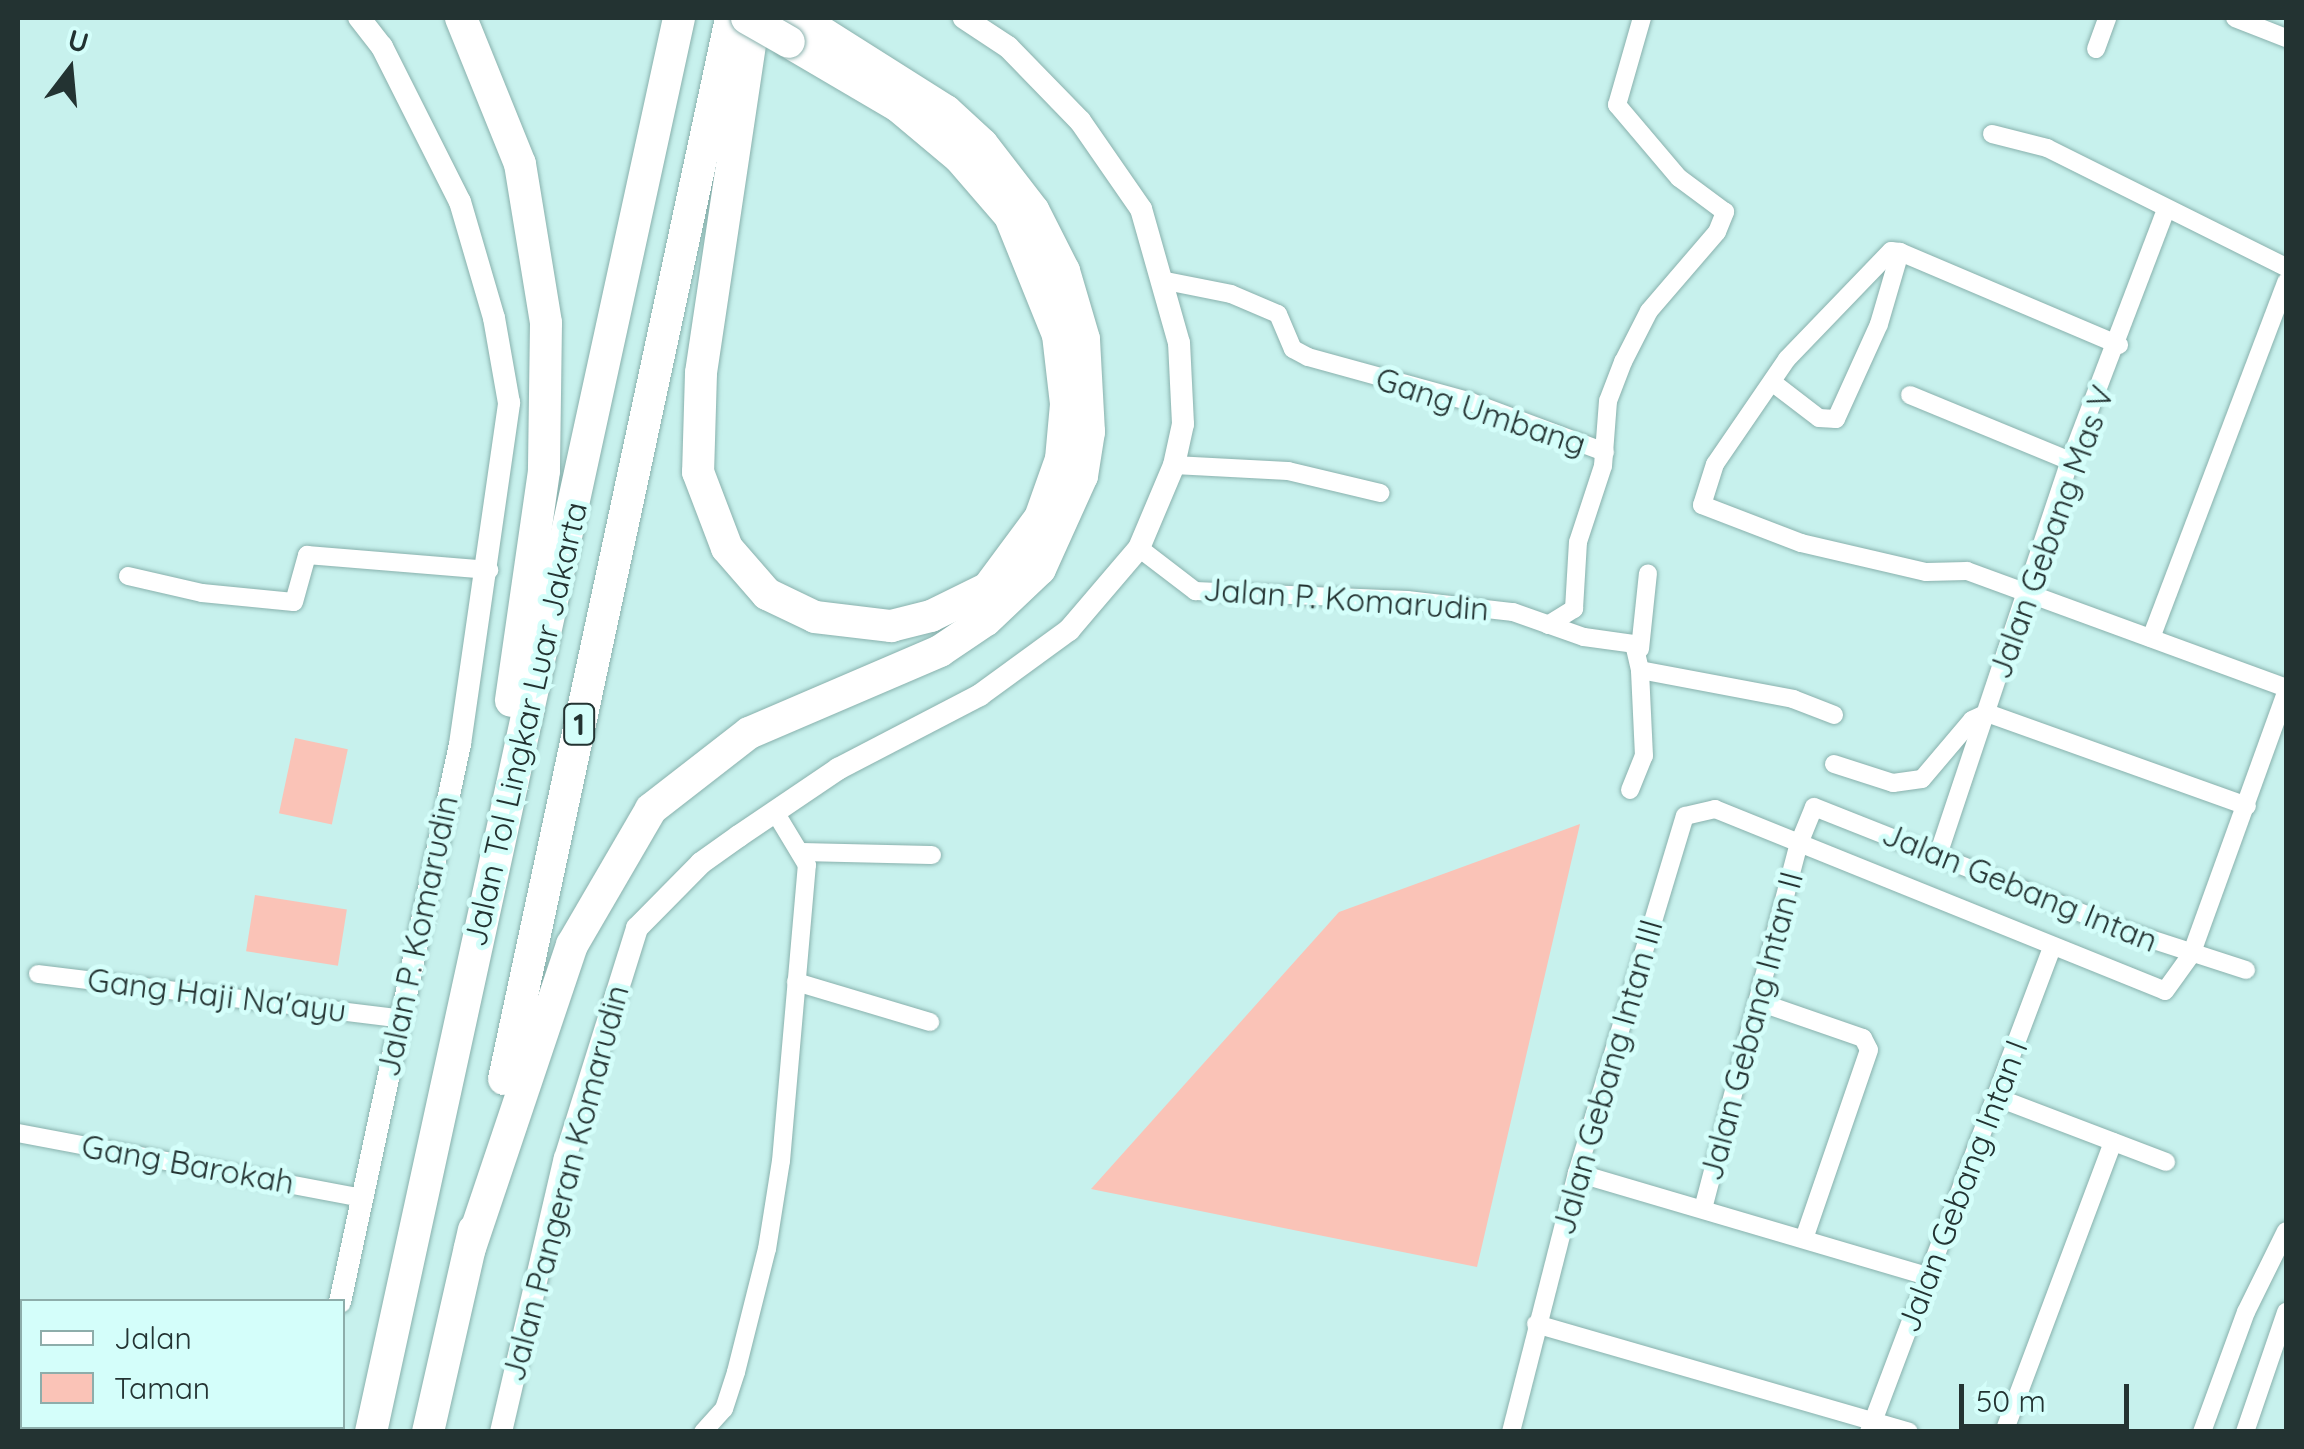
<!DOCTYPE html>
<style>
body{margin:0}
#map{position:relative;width:2304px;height:1449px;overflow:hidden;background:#c7f1ed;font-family:Quicksand,sans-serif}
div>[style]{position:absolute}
.green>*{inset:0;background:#fac3b7;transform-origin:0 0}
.stream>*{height:6px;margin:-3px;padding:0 3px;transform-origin:3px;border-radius:3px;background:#45b5ad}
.roads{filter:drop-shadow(0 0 2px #89b1ad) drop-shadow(0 0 2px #89b1ad)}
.minor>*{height:18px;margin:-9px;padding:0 9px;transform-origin:9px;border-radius:9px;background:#fff}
.tertiary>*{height:22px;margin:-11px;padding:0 11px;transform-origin:11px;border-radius:11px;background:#fff}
.motorway>*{height:32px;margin:-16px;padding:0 16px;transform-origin:16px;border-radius:16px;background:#fff}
.bridges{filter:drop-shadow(0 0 2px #89b1ad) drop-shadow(0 0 2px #89b1ad)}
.motorway-bridge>*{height:32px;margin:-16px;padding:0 16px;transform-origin:16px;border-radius:16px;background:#fff}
span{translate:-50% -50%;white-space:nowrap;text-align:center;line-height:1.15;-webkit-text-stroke:10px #d4fefa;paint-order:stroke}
.shield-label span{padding:2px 8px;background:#d4fefa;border:2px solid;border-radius:8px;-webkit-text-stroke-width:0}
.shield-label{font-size:30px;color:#233332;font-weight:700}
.street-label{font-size:32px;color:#233332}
.frame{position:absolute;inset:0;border:20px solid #233332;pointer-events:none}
.legend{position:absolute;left:20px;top:1299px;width:325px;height:130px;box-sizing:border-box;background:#d4fefa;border:2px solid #8dadaa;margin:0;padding:12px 18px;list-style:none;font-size:30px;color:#233332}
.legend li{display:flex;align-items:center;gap:20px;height:50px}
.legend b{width:50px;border:2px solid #8dadaa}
.north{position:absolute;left:20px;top:20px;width:100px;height:100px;-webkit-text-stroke:8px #d4fefa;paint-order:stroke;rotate:16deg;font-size:28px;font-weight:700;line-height:40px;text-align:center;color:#233332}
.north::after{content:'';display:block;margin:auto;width:35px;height:45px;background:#233332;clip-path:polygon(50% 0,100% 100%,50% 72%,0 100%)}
.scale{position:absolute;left:1959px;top:1384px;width:170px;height:45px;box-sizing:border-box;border:5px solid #233332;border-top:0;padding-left:12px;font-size:30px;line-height:35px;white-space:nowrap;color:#233332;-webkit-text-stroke:8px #d4fefa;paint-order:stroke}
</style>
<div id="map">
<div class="green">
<i style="left:295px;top:738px;width:54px;height:77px;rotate:12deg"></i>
<i style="clip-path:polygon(1580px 824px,1477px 1267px,1091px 1189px,1339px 912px)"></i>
<i style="left:255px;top:895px;width:93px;height:57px;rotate:9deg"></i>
</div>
<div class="stream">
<i style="left:189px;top:1302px;width:23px"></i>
<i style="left:18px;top:1345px;width:4px;rotate:-14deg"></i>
</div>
<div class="roads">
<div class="minor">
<i style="left:2235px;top:18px;width:55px;rotate:21.4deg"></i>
<i style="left:2096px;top:49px;width:33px;rotate:-70deg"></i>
<i style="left:1992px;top:134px;width:57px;rotate:14.3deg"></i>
<i style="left:2047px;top:148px;width:267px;rotate:26.5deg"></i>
<i style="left:1900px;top:252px;width:9px;rotate:-174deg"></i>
<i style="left:1891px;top:251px;width:150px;rotate:133.9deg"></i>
<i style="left:1787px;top:359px;width:127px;rotate:124.4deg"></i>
<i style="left:1715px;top:464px;width:43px;rotate:107.6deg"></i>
<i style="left:1702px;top:505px;width:106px;rotate:21deg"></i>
<i style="left:1801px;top:543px;width:128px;rotate:13.1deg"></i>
<i style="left:1926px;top:572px;width:41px;rotate:-1.4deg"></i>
<i style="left:1967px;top:571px;width:340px;rotate:20.1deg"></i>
<i style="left:1900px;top:252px;width:238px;rotate:23deg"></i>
<i style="left:1166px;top:281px;width:66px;rotate:11.3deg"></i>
<i style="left:1231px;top:294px;width:51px;rotate:23.1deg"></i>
<i style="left:1278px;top:314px;width:38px;rotate:67deg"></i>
<i style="left:1293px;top:349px;width:17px;rotate:28deg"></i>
<i style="left:1308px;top:357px;width:169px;rotate:15.4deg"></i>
<i style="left:1471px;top:402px;width:143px;rotate:20.5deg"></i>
<i style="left:1772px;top:382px;width:59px;rotate:37.5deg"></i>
<i style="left:1819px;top:418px;width:17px;rotate:3deg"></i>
<i style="left:1836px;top:419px;width:104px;rotate:-65.6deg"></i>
<i style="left:1879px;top:324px;width:75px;rotate:-73.7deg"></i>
<i style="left:1910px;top:395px;width:173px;rotate:22.4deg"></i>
<i style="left:1174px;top:465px;width:114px;rotate:3deg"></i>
<i style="left:1288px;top:471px;width:95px;rotate:13.4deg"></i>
<i style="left:1139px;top:548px;width:71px;rotate:37.5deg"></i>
<i style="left:1195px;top:591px;width:212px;rotate:2.4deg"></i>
<i style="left:1407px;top:600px;width:107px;rotate:6.5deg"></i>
<i style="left:1513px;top:612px;width:75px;rotate:19.4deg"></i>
<i style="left:1584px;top:637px;width:50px;rotate:8deg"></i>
<i style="left:1634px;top:644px;width:27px;rotate:77deg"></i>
<i style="left:1640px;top:670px;width:156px;rotate:10.7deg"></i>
<i style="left:1793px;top:699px;width:44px;rotate:21.3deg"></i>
<i style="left:128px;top:576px;width:76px;rotate:12.9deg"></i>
<i style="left:202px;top:593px;width:92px;rotate:5.6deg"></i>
<i style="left:294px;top:602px;width:49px;rotate:-74.5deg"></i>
<i style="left:307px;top:555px;width:183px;rotate:4.7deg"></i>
<i style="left:1548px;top:625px;width:31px;rotate:-32deg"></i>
<i style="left:1574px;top:609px;width:67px;rotate:-86.6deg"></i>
<i style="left:1578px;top:542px;width:80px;rotate:-71.8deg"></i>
<i style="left:1603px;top:466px;width:65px;rotate:-85.6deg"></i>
<i style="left:1608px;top:401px;width:42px;rotate:-69deg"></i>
<i style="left:1623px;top:362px;width:57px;rotate:-63deg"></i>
<i style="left:1649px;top:311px;width:104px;rotate:-49.3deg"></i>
<i style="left:1717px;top:232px;width:22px;rotate:-68deg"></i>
<i style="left:1725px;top:212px;width:57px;rotate:-143.5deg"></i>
<i style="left:1679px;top:178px;width:96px;rotate:-130.3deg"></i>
<i style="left:1617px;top:105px;width:91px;rotate:-74deg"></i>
<i style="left:2151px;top:638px;width:381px;rotate:-69.2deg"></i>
<i style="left:1640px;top:649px;width:76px;rotate:-84deg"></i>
<i style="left:1834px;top:764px;width:62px;rotate:17.9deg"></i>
<i style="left:1893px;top:783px;width:29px;rotate:-8deg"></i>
<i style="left:1922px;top:779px;width:77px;rotate:-49.7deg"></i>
<i style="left:1972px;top:720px;width:17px;rotate:-25deg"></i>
<i style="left:1987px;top:713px;width:276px;rotate:19.7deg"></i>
<i style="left:1630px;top:790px;width:37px;rotate:-68deg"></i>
<i style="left:1644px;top:756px;width:86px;rotate:-92.7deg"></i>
<i style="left:800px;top:852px;width:132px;rotate:1.3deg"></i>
<i style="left:1938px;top:855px;width:416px;rotate:-71.5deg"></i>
<i style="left:2070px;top:461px;width:269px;rotate:-69.1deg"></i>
<i style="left:38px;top:974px;width:362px;rotate:7deg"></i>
<i style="left:796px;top:982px;width:140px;rotate:16.6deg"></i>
<i style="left:1759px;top:1002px;width:110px;rotate:19.1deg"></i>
<i style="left:1863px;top:1038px;width:13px;rotate:63deg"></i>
<i style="left:1869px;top:1050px;width:197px;rotate:109deg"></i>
<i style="left:1996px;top:1097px;width:182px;rotate:20.9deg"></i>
<i style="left:18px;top:1133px;width:346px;rotate:10.7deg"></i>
<i style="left:1577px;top:1173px;width:366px;rotate:16.4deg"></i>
<i style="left:1704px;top:1205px;width:371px;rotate:-75.3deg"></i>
<i style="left:1798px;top:846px;width:42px;rotate:-67.7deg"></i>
<i style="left:1814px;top:807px;width:339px;rotate:21.6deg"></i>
<i style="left:2129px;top:932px;width:123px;rotate:18deg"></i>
<i style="left:1536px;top:1324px;width:388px;rotate:16.1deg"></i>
<i style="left:36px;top:1432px;width:6px;rotate:-81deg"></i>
<i style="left:703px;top:1432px;width:31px;rotate:-48deg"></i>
<i style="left:724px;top:1409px;width:39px;rotate:-72deg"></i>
<i style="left:736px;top:1372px;width:127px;rotate:-75.9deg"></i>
<i style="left:767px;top:1249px;width:89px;rotate:-81deg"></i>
<i style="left:781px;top:1161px;width:297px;rotate:-85deg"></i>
<i style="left:807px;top:865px;width:62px;rotate:-121.1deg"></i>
<i style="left:1511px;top:1432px;width:267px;rotate:-75.7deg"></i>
<i style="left:1577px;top:1173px;width:373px;rotate:-73.2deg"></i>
<i style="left:1685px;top:816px;width:31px;rotate:-13deg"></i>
<i style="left:1715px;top:809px;width:485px;rotate:22deg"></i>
<i style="left:2165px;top:991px;width:44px;rotate:-54.2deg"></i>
<i style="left:2191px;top:955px;width:280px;rotate:-70.1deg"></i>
<i style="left:1869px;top:1432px;width:515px;rotate:-69.31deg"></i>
<i style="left:2004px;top:1432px;width:310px;rotate:-69.4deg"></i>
<i style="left:2202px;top:1432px;width:128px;rotate:-69.9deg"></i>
<i style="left:2246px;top:1312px;width:90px;rotate:-63.7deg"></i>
<i style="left:2245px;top:1432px;width:127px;rotate:-71.1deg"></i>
</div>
<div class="tertiary">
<i style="left:340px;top:1302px;width:571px;rotate:-77.86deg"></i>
<i style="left:460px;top:744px;width:345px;rotate:-81.8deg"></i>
<i style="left:509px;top:403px;width:86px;rotate:-100deg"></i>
<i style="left:494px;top:318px;width:121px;rotate:-106.3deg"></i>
<i style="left:460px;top:202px;width:174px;rotate:-116.7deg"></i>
<i style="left:382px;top:47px;width:37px;rotate:-128deg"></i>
<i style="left:317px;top:1432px;width:6px;rotate:-81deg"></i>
<i style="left:501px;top:1432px;width:281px;rotate:-76.9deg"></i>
<i style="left:565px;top:1158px;width:241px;rotate:-72.6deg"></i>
<i style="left:637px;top:928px;width:91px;rotate:-45.4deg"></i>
<i style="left:701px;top:863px;width:47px;rotate:-35.4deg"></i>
<i style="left:739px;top:836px;width:120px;rotate:-34.1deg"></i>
<i style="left:838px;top:769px;width:160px;rotate:-27.5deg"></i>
<i style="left:980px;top:695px;width:110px;rotate:-36.1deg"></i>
<i style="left:1069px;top:630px;width:108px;rotate:-49.5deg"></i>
<i style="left:1139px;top:548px;width:90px;rotate:-67.1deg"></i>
<i style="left:1174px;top:465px;width:42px;rotate:-77.6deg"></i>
<i style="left:1183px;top:424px;width:81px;rotate:-92.8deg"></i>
<i style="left:1179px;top:343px;width:139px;rotate:-105.8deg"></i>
<i style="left:1141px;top:209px;width:107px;rotate:-124.7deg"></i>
<i style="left:1080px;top:121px;width:103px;rotate:-134.2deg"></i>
<i style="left:1008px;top:47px;width:53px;rotate:-146.6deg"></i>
</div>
<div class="motorway">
<i style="left:461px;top:18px;width:157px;rotate:68deg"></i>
<i style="left:520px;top:164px;width:161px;rotate:80.7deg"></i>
<i style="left:546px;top:323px;width:148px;rotate:90.8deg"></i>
<i style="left:544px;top:471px;width:232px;rotate:98.2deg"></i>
<i style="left:754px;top:18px;width:359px;rotate:98.5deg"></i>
<i style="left:701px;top:373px;width:99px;rotate:91.7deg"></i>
<i style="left:698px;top:472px;width:81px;rotate:69.1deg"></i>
<i style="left:727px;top:548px;width:61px;rotate:49deg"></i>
<i style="left:767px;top:594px;width:53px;rotate:25.6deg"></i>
<i style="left:815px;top:617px;width:77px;rotate:6.8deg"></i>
<i style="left:891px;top:626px;width:41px;rotate:-14deg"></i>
<i style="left:931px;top:616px;width:64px;rotate:-26.2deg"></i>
<i style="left:988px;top:588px;width:87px;rotate:-53.4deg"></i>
<i style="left:1040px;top:518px;width:63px;rotate:-70.4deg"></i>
<i style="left:1061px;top:459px;width:55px;rotate:-84.8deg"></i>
<i style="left:1066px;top:404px;width:69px;rotate:-96.6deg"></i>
<i style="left:1058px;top:335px;width:128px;rotate:-112deg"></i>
<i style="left:1010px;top:216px;width:77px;rotate:-130.8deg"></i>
<i style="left:960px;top:158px;width:81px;rotate:-140deg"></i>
<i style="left:898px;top:106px;width:126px;rotate:-149.6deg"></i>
<i style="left:504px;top:1079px;width:1085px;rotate:-77.92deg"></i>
<i style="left:470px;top:1248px;width:320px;rotate:-71.4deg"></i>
<i style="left:572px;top:945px;width:157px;rotate:-59.8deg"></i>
<i style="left:651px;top:809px;width:124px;rotate:-37.8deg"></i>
<i style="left:749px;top:733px;width:208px;rotate:-23.2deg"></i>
<i style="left:940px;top:651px;width:55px;rotate:-34deg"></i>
<i style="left:986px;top:620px;width:74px;rotate:-43.4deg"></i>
<i style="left:1040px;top:569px;width:102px;rotate:-65.7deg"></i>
<i style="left:1082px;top:476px;width:45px;rotate:-81deg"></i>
<i style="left:1089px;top:432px;width:93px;rotate:-93.1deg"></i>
<i style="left:1084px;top:339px;width:71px;rotate:-106.4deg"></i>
<i style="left:1064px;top:271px;width:68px;rotate:-116.9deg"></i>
<i style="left:1033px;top:210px;width:83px;rotate:-127.7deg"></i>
<i style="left:982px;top:144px;width:49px;rotate:-137.5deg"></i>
<i style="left:946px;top:111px;width:174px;rotate:-147.7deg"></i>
<i style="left:371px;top:1432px;width:1447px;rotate:-77.71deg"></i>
<i style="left:428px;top:1432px;width:207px;rotate:-77.2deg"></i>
</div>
</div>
<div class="bridges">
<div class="motorway-bridge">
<i style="left:747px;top:18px;width:48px;rotate:29.7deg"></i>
</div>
</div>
<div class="shield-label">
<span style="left:579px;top:724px">1</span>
</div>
<div class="street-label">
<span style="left:1481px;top:411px;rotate:18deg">Gang Umbang</span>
<span style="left:2051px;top:532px;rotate:-70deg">Jalan Gebang Mas V</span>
<span style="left:1346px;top:599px;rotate:4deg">Jalan P. Komarudin</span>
<span style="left:525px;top:724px;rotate:-77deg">Jalan Tol Lingkar Luar Jakarta</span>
<span style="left:2020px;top:887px;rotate:22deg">Jalan Gebang Intan</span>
<span style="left:417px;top:936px;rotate:-78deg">Jalan P. Komarudin</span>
<span style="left:217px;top:995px;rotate:7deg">Gang Haji Na'ayu</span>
<span style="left:1751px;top:1026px;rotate:-75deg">Jalan Gebang Intan II</span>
<span style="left:1607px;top:1077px;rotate:-74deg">Jalan Gebang Intan III</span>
<span style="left:188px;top:1164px;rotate:10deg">Gang Barokah</span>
<span style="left:565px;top:1183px;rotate:-75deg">Jalan Pangeran Komarudin</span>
<span style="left:1962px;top:1186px;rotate:-69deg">Jalan Gebang Intan I</span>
</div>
<div class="frame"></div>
<ul class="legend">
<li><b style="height:12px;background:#fff"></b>Jalan</li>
<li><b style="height:28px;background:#fac3b7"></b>Taman</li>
</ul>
<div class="north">U</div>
<div class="scale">50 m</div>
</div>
